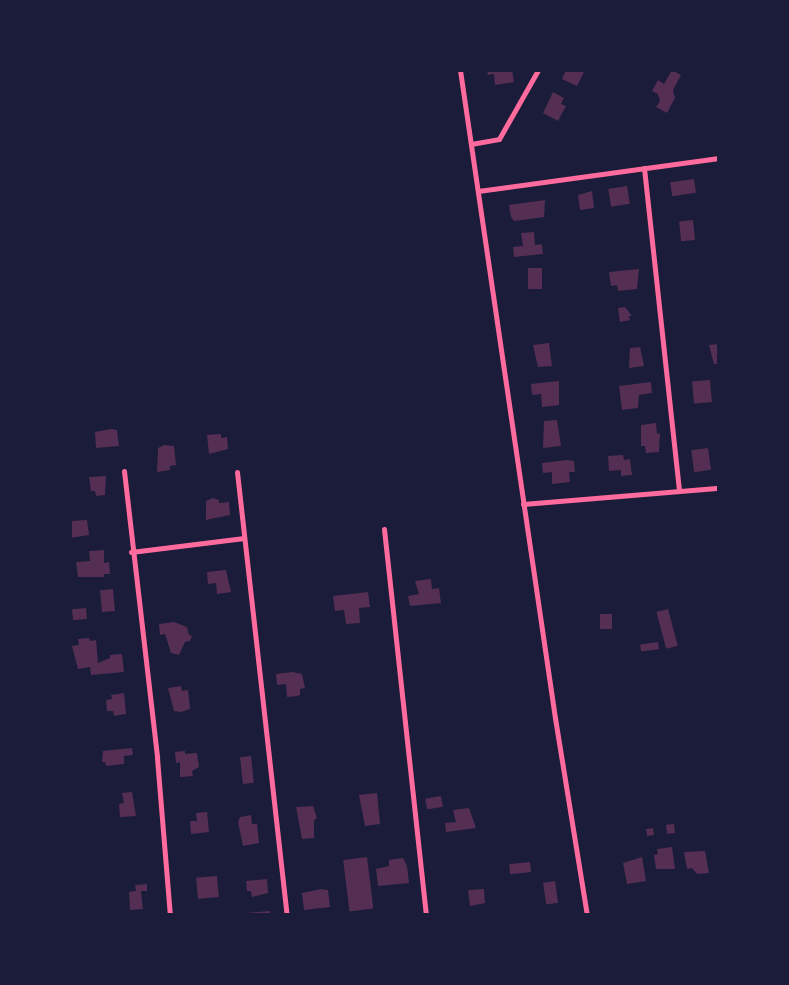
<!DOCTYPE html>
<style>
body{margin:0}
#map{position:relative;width:789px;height:985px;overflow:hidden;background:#1b1b3a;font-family:"Fira Sans",sans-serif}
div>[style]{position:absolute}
.building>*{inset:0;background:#542f53;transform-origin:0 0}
.minor>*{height:5px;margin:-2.5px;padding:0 2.5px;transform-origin:2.5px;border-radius:2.5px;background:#ff6b9d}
span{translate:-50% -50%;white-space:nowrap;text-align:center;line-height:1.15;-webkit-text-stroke:7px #1b1b3a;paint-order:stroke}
.frame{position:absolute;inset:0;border:72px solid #1b1b3a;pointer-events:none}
</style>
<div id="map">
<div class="building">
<i style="clip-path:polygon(487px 70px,512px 70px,514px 82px,495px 85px,494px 74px,488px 75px)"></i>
<i style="clip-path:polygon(566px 70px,585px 70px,577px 86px,562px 79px)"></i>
<i style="clip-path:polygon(672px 70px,681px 75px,673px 90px,675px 98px,667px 113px,656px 107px,660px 101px,658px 94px,652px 91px,658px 80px,664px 84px)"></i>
<i style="clip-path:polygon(553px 92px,564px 98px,561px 104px,566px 106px,558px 121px,543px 113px)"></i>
<i style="left:694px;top:179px;width:14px;height:24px;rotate:82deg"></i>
<i style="left:627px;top:186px;width:18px;height:19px;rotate:81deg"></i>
<i style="clip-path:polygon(592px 191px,594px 208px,580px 210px,578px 195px)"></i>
<i style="clip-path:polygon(545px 200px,544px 217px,514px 221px,511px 217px,509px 205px)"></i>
<i style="left:693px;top:220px;width:20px;height:14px;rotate:84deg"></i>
<i style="clip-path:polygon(534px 232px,535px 245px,542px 244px,543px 254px,514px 257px,513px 247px,523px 246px,521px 233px)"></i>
<i style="left:542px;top:268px;width:21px;height:14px;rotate:90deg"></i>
<i style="clip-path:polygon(639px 269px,637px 289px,618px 291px,617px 285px,611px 286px,609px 272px)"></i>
<i style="clip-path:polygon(625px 307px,632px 316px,629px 316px,630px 320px,620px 322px,618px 308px)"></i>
<i style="clip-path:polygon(549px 343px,552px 366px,538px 367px,533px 345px)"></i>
<i style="clip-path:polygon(719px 344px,719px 364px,714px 364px,709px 345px)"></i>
<i style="clip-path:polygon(640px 347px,644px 366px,629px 368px,630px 348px)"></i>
<i style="left:710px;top:380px;width:22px;height:18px;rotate:85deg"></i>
<i style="clip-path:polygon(559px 381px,559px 405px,542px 407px,541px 394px,532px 395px,531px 384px)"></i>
<i style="clip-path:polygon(651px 382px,652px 393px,639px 395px,638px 408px,622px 410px,619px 386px)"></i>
<i style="clip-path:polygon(557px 420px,561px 446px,543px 448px,544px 421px)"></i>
<i style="clip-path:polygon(656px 423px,657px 434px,660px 433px,659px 452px,646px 453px,645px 446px,641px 446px,641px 425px)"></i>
<i style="clip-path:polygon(111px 429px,117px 430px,119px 446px,96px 448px,95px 432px)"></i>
<i style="clip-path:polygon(221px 434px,221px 438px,227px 437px,228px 449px,209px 454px,207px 435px)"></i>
<i style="clip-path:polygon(164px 445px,174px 446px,176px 465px,170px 466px,170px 470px,157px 472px,158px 448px)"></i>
<i style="left:708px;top:448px;width:22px;height:17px;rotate:82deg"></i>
<i style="clip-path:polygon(623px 455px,624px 460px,630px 459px,632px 475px,621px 476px,621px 470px,609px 471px,608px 456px)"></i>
<i style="clip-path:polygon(567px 460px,574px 461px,575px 472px,569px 472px,570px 482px,552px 484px,552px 472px,543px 473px,542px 463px)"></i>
<i style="clip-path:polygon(106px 476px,105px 495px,96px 496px,95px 491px,91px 491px,89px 477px)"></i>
<i style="clip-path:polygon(213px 498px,219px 500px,219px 503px,229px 502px,230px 515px,206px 520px,206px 501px)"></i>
<i style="clip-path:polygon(87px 520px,89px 535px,70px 538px,70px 521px)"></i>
<i style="clip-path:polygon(104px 550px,104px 563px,109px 562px,110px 574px,104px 574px,104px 577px,78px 577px,76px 562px,90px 561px,89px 551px)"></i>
<i style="clip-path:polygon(226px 570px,231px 592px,217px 594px,216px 583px,208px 584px,207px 572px)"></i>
<i style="clip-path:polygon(431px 579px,432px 589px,439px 588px,441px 603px,410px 606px,408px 596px,419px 594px,415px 581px)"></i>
<i style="left:113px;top:589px;width:22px;height:13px;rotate:85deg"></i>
<i style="clip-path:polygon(368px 592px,370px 607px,359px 608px,360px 623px,346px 624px,344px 610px,335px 611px,333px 596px)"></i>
<i style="left:86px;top:608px;width:11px;height:14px;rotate:85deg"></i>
<i style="left:668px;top:609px;width:38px;height:12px;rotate:75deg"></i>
<i style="left:600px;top:614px;width:12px;height:15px"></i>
<i style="clip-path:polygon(174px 622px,187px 627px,189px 635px,192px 636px,190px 641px,185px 642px,179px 655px,171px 653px,165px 634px,160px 635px,159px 624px)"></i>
<i style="clip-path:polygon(89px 638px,90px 641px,96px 640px,98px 663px,110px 658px,110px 655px,122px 654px,124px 672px,91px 675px,90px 667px,78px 669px,72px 646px,79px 645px,78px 639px)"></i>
<i style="left:658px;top:642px;width:7px;height:18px;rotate:82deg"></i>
<i style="clip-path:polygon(292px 672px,302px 674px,305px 688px,300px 689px,300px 695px,297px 696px,287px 697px,286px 684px,277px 685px,276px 674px)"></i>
<i style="clip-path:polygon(181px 686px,182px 691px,188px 690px,190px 709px,181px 712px,174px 711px,168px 688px)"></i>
<i style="clip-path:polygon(124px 693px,126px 714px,114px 716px,113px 711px,107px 711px,106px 700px,112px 699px,111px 695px)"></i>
<i style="clip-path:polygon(132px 748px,133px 755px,124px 756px,124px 764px,106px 766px,105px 762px,102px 762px,103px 751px)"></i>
<i style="clip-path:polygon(185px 751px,185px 754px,197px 753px,199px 767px,192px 771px,193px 776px,180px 777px,180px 762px,176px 763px,175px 752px)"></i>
<i style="left:251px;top:756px;width:27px;height:11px;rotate:84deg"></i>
<i style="clip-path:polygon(132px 792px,136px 816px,120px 817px,119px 804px,124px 803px,122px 793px)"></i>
<i style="clip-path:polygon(377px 793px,380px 824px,365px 826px,359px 795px)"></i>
<i style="left:441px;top:796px;width:11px;height:16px;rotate:80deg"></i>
<i style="clip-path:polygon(313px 806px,317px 818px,314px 820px,314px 838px,302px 839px,296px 807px)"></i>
<i style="clip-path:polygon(469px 808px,476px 828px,446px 832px,445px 823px,456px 822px,453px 810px)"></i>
<i style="clip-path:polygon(207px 812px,209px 832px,191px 834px,190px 821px,197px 821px,196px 813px)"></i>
<i style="clip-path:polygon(251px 815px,252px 824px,257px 824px,259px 843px,243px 846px,238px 822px,240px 817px)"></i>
<i style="left:674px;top:824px;width:9px;height:8px;rotate:84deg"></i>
<i style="left:653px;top:828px;width:7px;height:7px;rotate:82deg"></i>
<i style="clip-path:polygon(672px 847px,675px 869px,656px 869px,654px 855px,658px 854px,657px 849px)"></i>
<i style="clip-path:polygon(705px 851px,709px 873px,697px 874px,692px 868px,687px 869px,684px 852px)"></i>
<i style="left:367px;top:857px;width:52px;height:24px;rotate:83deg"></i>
<i style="clip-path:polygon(642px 857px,646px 881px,627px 884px,623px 863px)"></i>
<i style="clip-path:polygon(403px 858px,407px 866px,409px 883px,378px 886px,376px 869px,389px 866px,389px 860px)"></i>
<i style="left:530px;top:862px;width:10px;height:21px;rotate:84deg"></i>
<i style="left:217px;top:876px;width:21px;height:21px;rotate:85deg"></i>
<i style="clip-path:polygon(267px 879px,268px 893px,252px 897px,251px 891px,247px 891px,246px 881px)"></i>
<i style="left:555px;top:881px;width:22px;height:12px;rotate:82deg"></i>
<i style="clip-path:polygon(147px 884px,147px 891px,141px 891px,143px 909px,130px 910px,129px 892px,136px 891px,135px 885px)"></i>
<i style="clip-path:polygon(321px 889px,328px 890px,330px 907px,304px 910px,302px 893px)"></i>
<i style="clip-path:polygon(484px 889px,485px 903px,470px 906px,468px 890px)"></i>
<i style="clip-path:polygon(270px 911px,270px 915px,246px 915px,246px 913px)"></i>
</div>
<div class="minor">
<i style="left:460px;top:70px;width:655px;rotate:81.66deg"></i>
<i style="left:555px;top:718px;width:200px;rotate:80.8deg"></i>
<i style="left:471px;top:144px;width:28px;rotate:-10deg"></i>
<i style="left:499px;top:139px;width:79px;rotate:-60.5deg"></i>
<i style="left:644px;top:168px;width:324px;rotate:83.8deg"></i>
<i style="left:478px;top:191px;width:243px;rotate:-7.8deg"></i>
<i style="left:124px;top:471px;width:289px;rotate:83.4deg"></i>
<i style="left:157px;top:758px;width:158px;rotate:85.3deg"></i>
<i style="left:237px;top:472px;width:446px;rotate:83.6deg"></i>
<i style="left:523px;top:504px;width:197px;rotate:-4.7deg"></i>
<i style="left:384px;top:529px;width:388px;rotate:83.8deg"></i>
<i style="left:131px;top:552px;width:114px;rotate:-7.1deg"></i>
</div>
<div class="frame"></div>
</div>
